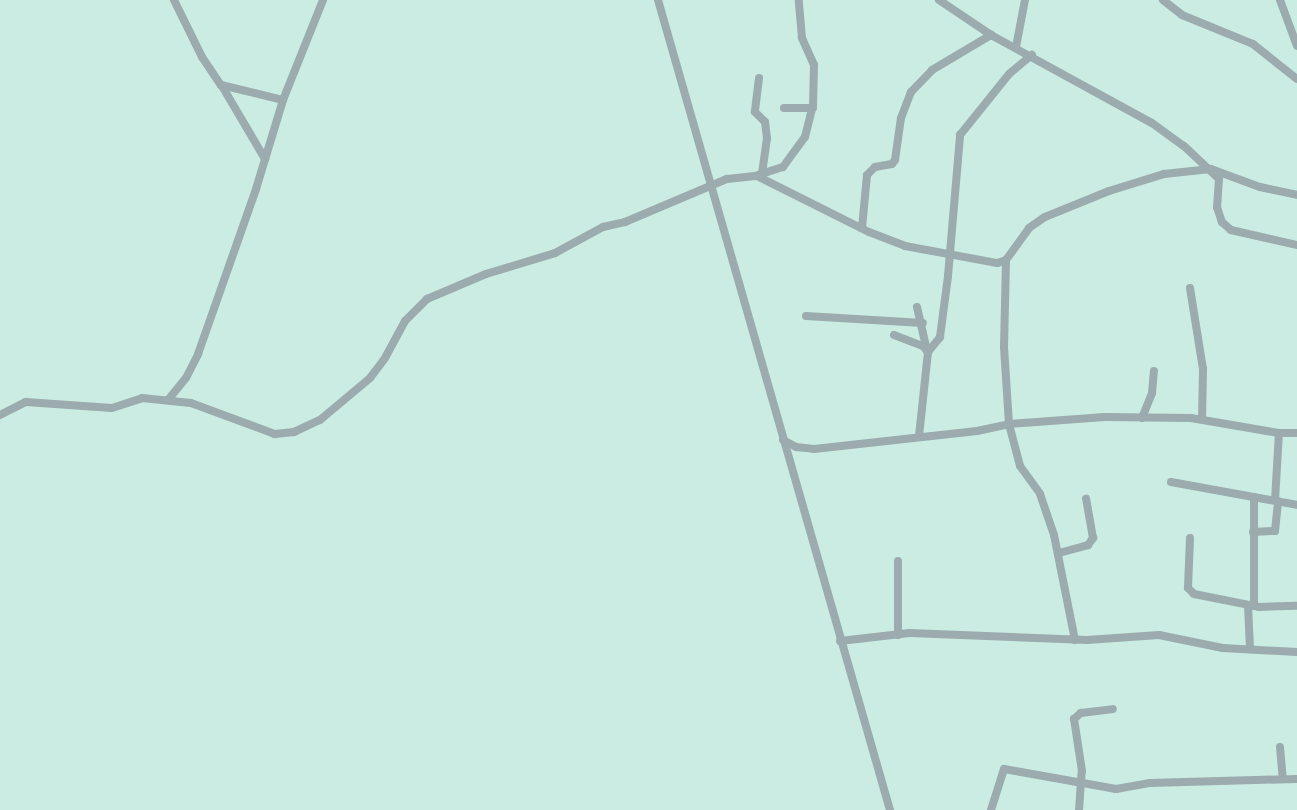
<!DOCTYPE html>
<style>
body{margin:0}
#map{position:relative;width:1297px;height:810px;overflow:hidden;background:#caece2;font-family:"Titillium Web",sans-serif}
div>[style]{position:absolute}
.minor>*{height:8px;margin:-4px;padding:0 4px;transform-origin:4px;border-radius:4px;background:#9cabad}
span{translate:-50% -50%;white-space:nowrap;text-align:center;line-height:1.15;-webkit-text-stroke:4px #caece2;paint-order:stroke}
</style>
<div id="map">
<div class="minor">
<i style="left:174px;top:0;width:64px;rotate:63.8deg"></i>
<i style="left:202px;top:57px;width:34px;rotate:56deg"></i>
<i style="left:221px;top:85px;width:64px;rotate:13.6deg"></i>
<i style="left:658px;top:0;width:843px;rotate:74.02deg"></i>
<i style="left:939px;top:0;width:63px;rotate:33.9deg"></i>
<i style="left:991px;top:35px;width:183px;rotate:28.7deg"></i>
<i style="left:1152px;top:123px;width:39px;rotate:36deg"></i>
<i style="left:1184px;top:146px;width:48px;rotate:43.3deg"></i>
<i style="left:1219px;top:179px;width:28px;rotate:94deg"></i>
<i style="left:1217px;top:207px;width:16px;rotate:72deg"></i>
<i style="left:1222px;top:222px;width:12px;rotate:42deg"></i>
<i style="left:1231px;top:230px;width:68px;rotate:12.8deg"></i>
<i style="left:1163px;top:0;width:24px;rotate:38deg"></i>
<i style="left:1182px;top:15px;width:77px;rotate:22.2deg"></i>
<i style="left:1253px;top:44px;width:56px;rotate:38.5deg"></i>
<i style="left:1280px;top:0;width:49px;rotate:69.7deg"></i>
<i style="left:1016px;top:47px;width:48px;rotate:-79.2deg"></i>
<i style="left:759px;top:78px;width:34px;rotate:97deg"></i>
<i style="left:755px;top:112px;width:14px;rotate:45deg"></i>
<i style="left:765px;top:122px;width:16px;rotate:83deg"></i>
<i style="left:767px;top:138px;width:36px;rotate:98deg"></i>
<i style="left:222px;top:86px;width:85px;rotate:59.5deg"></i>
<i style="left:784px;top:108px;width:29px"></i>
<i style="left:757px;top:176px;width:125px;rotate:26.6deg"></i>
<i style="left:869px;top:232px;width:39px;rotate:21deg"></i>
<i style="left:905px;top:246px;width:94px;rotate:10.5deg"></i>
<i style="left:997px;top:263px;width:9px;rotate:-18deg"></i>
<i style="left:1006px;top:260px;width:39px;rotate:-54deg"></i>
<i style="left:1029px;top:228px;width:19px;rotate:-35deg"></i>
<i style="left:1045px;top:217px;width:69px;rotate:-22.1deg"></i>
<i style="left:1109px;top:191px;width:58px;rotate:-17.2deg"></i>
<i style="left:1164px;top:174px;width:47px;rotate:-6.1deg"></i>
<i style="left:1211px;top:169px;width:52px;rotate:20.2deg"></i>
<i style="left:1260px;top:187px;width:38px;rotate:12deg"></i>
<i style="left:862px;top:228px;width:53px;rotate:-84.6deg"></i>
<i style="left:867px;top:175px;width:11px;rotate:-45deg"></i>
<i style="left:875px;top:167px;width:17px;rotate:-10deg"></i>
<i style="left:892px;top:164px;width:5px;rotate:-53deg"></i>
<i style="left:895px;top:160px;width:42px;rotate:-81.9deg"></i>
<i style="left:901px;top:118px;width:28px;rotate:-69deg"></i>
<i style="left:911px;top:92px;width:30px;rotate:-46deg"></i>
<i style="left:932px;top:70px;width:69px;rotate:-30.7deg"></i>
<i style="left:1006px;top:260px;width:87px;rotate:91.3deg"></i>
<i style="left:1004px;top:347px;width:77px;rotate:86.3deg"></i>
<i style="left:1009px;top:424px;width:43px;rotate:75.3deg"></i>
<i style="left:1020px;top:466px;width:34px;rotate:54deg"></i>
<i style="left:1040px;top:494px;width:43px;rotate:71.1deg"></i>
<i style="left:1054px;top:535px;width:107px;rotate:78.7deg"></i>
<i style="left:1190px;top:288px;width:82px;rotate:80.9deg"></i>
<i style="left:1203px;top:369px;width:50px;rotate:91.1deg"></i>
<i style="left:917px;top:307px;width:45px;rotate:77.2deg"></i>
<i style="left:806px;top:316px;width:117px;rotate:3.4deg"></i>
<i style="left:894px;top:335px;width:31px;rotate:21deg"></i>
<i style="left:923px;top:346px;width:8px;rotate:50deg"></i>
<i style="left:928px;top:352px;width:84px;rotate:96.1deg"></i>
<i style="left:928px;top:352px;width:19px;rotate:-51deg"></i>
<i style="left:940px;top:337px;width:62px;rotate:-82.5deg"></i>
<i style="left:948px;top:276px;width:142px;rotate:-85.1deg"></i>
<i style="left:960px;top:135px;width:78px;rotate:-51.2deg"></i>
<i style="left:1009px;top:74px;width:30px;rotate:-40deg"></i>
<i style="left:168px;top:400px;width:28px;rotate:-51deg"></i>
<i style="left:186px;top:378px;width:27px;rotate:-63deg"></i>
<i style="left:198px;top:354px;width:175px;rotate:-70.6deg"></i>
<i style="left:256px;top:189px;width:93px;rotate:-73.1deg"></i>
<i style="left:283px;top:100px;width:108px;rotate:-68.2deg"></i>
<i style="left:0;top:415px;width:29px;rotate:-27deg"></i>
<i style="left:26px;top:402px;width:86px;rotate:4deg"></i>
<i style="left:112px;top:408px;width:32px;rotate:-18deg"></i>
<i style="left:142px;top:398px;width:49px;rotate:5.8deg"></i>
<i style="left:191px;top:403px;width:90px;rotate:20.3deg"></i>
<i style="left:275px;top:434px;width:19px;rotate:-6deg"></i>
<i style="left:294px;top:432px;width:29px;rotate:-25deg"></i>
<i style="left:320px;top:420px;width:65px;rotate:-40deg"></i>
<i style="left:370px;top:378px;width:25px;rotate:-53deg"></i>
<i style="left:385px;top:358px;width:42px;rotate:-61.6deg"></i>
<i style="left:405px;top:321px;width:31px;rotate:-45deg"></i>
<i style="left:427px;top:299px;width:64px;rotate:-23deg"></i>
<i style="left:486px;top:274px;width:72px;rotate:-16.9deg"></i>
<i style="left:555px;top:253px;width:55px;rotate:-28.4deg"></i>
<i style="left:603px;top:227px;width:23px;rotate:-13deg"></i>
<i style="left:625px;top:222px;width:111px;rotate:-22.9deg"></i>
<i style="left:727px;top:179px;width:28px;rotate:-6deg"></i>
<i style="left:755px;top:176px;width:29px;rotate:-18deg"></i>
<i style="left:783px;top:167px;width:37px;rotate:-54deg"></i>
<i style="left:805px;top:137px;width:32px;rotate:-76deg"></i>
<i style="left:813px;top:106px;width:41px;rotate:-88.6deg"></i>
<i style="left:814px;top:65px;width:30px;rotate:-114deg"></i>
<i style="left:802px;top:38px;width:38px;rotate:-95deg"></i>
<i style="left:1142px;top:418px;width:27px;rotate:-68deg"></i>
<i style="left:1152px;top:393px;width:22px;rotate:-85deg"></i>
<i style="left:783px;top:440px;width:15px;rotate:28deg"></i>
<i style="left:796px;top:447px;width:18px;rotate:6deg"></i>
<i style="left:814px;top:449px;width:164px;rotate:-6.3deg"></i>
<i style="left:977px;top:431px;width:33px;rotate:-12deg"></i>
<i style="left:1009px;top:424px;width:96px;rotate:-4.2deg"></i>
<i style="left:1105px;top:417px;width:86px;rotate:0.7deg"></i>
<i style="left:1191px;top:418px;width:89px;rotate:9.7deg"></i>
<i style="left:1279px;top:433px;width:18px"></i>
<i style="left:1171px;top:482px;width:128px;rotate:10.3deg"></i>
<i style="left:1254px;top:497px;width:109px;rotate:90deg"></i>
<i style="left:1275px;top:500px;width:67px;rotate:-86.6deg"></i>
<i style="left:1253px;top:532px;width:22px;rotate:-3deg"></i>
<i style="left:1275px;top:531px;width:30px;rotate:-84deg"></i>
<i style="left:1190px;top:538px;width:50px;rotate:92.3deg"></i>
<i style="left:1188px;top:588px;width:8px;rotate:45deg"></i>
<i style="left:1194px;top:594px;width:66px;rotate:11.3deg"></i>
<i style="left:1259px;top:607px;width:38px;rotate:-2deg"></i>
<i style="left:1059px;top:553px;width:30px;rotate:-15deg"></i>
<i style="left:1088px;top:545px;width:9px;rotate:-54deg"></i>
<i style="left:1093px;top:538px;width:40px;rotate:-100deg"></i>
<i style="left:898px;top:561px;width:74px;rotate:90deg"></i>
<i style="left:1248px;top:605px;width:44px;rotate:87.4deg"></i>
<i style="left:840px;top:641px;width:70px;rotate:-6.5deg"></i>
<i style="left:910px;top:633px;width:177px;rotate:2.3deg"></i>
<i style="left:1087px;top:640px;width:72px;rotate:-4deg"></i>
<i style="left:1159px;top:635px;width:65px;rotate:11.5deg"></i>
<i style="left:1223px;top:648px;width:74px;rotate:3.1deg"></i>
<i style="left:1280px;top:747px;width:32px;rotate:85deg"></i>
<i style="left:991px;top:810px;width:43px;rotate:-72.4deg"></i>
<i style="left:1004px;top:769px;width:114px;rotate:10.1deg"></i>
<i style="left:1116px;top:789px;width:35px;rotate:-10deg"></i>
<i style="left:1150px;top:783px;width:147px;rotate:-1.6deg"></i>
<i style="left:1079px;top:810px;width:39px;rotate:-86deg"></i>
<i style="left:1082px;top:771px;width:53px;rotate:-98.7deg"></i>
<i style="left:1074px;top:719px;width:9px;rotate:-41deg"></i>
<i style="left:1081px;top:713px;width:32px;rotate:-7deg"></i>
</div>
</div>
